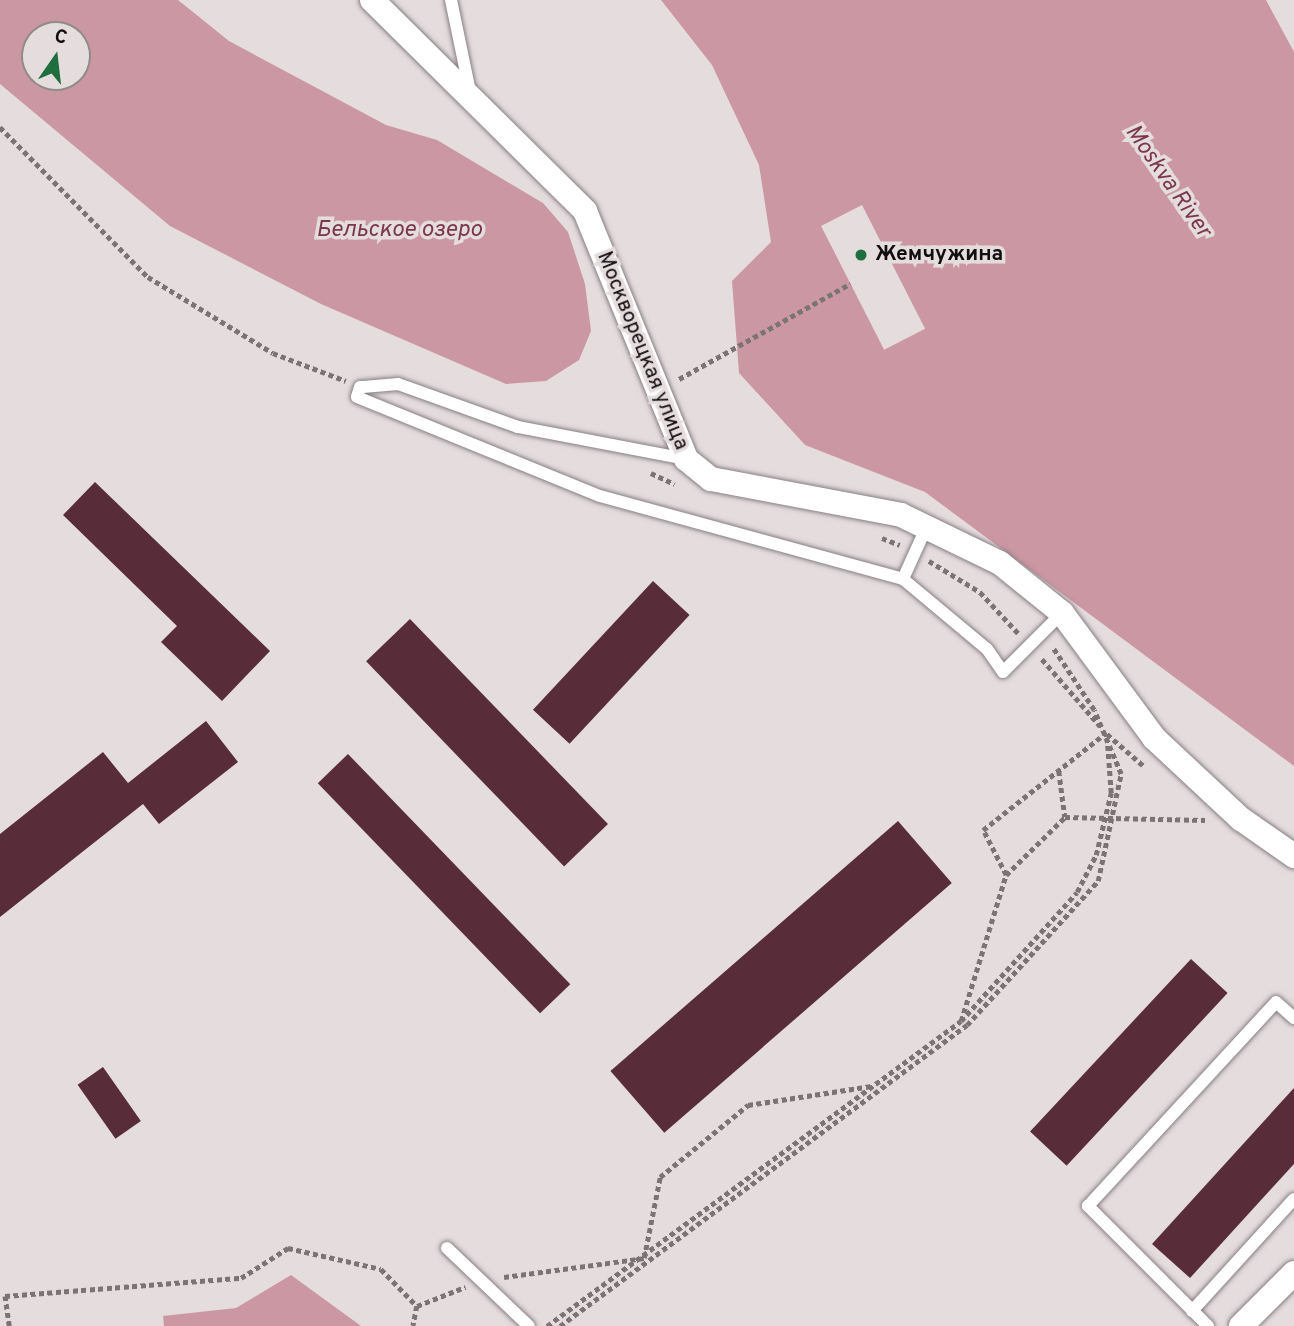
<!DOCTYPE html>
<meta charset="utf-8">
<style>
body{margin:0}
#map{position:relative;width:1294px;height:1326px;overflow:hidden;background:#e5dcde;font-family:Overpass,sans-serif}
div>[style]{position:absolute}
.water>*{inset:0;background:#cb97a3}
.pier>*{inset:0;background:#e5dcde;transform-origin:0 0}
.building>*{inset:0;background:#582d39;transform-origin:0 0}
.path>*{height:4.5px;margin-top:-2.25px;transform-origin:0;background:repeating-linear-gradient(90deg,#7a7475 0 5px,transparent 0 8.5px)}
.roads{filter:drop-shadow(0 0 2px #877f81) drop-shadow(0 0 2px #877f81)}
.lane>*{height:12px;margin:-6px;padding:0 6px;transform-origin:6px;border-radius:6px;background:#fff}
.street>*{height:24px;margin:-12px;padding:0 12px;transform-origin:12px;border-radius:12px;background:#fff}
.dots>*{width:19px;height:19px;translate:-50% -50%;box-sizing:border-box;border:4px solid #e5dcde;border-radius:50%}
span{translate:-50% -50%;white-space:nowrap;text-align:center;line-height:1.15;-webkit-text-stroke:7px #e5dcde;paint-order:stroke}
.poi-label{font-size:21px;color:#110e0f;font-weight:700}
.left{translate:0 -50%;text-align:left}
.street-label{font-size:21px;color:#110e0f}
.water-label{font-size:23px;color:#7b384c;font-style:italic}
.north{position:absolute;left:21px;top:21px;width:70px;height:70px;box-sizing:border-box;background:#e5dcde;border:2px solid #908a8b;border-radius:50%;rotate:14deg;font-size:19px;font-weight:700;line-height:28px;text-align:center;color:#110e0f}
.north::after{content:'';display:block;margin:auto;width:24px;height:32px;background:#1f6e3e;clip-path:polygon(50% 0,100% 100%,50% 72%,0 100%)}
</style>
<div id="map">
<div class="water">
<i style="clip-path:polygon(evenodd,0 0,178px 0,229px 41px,386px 125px,437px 140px,543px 203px,568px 232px,585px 284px,591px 331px,579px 360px,546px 381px,506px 384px,321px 304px,170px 226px,0 84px,0 0,77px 35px,77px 77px,35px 77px,35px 35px,77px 35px)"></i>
<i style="clip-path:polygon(661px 0,1266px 0,1294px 52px,1294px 766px,925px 492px,805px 445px,739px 373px,732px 281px,771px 242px,759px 165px,712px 65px)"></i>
<i style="clip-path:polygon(291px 1275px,361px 1326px,164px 1326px,163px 1316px,236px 1308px)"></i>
</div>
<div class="pier">
<i style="left:862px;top:205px;width:139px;height:46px;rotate:63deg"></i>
</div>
<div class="building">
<i style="clip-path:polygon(95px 482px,270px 651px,222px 701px,161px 642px,177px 626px,63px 515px)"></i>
<i style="left:653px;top:581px;width:50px;height:176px;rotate:43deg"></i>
<i style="left:410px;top:619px;width:285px;height:61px;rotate:46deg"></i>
<i style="clip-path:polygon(206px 721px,238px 762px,159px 824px,143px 804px,0 917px,0 834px,103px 752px,128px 783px)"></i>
<i style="left:348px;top:754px;width:320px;height:42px;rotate:46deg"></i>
<i style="left:898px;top:821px;width:82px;height:381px;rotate:49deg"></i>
<i style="left:1191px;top:959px;width:50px;height:236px;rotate:43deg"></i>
<i style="left:103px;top:1067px;width:66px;height:31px;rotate:55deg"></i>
<i style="clip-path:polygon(1294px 1088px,1294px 1164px,1190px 1278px,1152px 1244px)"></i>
</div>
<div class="path">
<i style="left:0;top:127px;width:211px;rotate:45.4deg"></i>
<i style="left:148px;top:277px;width:146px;rotate:31.3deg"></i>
<i style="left:273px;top:353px;width:78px;rotate:21deg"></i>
<i style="left:679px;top:379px;width:196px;rotate:-29.1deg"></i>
<i style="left:651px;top:473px;width:26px;rotate:25deg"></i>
<i style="left:882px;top:538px;width:19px;rotate:21deg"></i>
<i style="left:929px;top:561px;width:60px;rotate:31.3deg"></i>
<i style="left:980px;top:592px;width:57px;rotate:47.1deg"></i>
<i style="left:1042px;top:659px;width:89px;rotate:49.1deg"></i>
<i style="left:1107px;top:734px;width:50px;rotate:41deg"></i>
<i style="left:1059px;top:771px;width:46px;rotate:82.6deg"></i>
<i style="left:1006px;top:875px;width:51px;rotate:-117.1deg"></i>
<i style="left:983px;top:830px;width:157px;rotate:-38.3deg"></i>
<i style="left:961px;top:1021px;width:173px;rotate:-48deg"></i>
<i style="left:1077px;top:892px;width:42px;rotate:-62.8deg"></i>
<i style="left:1096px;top:855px;width:64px;rotate:-76.4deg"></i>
<i style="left:1111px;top:793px;width:53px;rotate:-94.3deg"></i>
<i style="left:504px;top:1277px;width:141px;rotate:-7.7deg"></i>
<i style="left:644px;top:1258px;width:83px;rotate:-78.8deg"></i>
<i style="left:660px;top:1177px;width:114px;rotate:-39.3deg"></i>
<i style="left:748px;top:1105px;width:125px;rotate:-8.7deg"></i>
<i style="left:417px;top:1306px;width:52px;rotate:-21.6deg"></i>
<i style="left:9px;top:1326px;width:30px;rotate:-98deg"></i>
<i style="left:5px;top:1296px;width:237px;rotate:-4.4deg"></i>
<i style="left:241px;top:1278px;width:56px;rotate:-32.6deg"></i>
<i style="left:288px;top:1248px;width:95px;rotate:12.7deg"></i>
<i style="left:381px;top:1269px;width:52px;rotate:45.8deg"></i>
<i style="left:417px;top:1306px;width:20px;rotate:101deg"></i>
<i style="left:547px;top:1326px;width:514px;rotate:-36.38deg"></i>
<i style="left:961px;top:1021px;width:153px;rotate:-72.9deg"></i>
<i style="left:1006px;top:875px;width:83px;rotate:-44.5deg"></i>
<i style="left:1065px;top:817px;width:140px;rotate:1.2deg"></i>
<i style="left:560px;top:1326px;width:506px;rotate:-36.49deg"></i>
<i style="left:967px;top:1025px;width:195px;rotate:-47.7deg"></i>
<i style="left:1098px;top:881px;width:109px;rotate:-77.9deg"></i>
<i style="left:1121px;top:774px;width:69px;rotate:-112.9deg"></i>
<i style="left:1094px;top:710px;width:74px;rotate:-123.5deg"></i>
</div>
<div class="roads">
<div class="lane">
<i style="left:451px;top:0;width:94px;rotate:78.3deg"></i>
<i style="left:686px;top:459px;width:171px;rotate:-169.2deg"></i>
<i style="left:518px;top:427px;width:127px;rotate:-160.3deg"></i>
<i style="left:398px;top:384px;width:38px;rotate:175deg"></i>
<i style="left:360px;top:387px;width:10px;rotate:107deg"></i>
<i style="left:357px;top:397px;width:262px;rotate:22.2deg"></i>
<i style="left:600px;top:496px;width:314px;rotate:15.3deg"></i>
<i style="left:927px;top:526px;width:58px;rotate:114.4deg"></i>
<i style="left:903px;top:579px;width:109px;rotate:39.8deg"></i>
<i style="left:987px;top:649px;width:28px;rotate:55deg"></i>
<i style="left:1003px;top:672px;width:83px;rotate:-45deg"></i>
<i style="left:447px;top:1248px;width:113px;rotate:43.6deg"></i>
<i style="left:1192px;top:1311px;width:151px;rotate:-47.7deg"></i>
<i style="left:1208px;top:1326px;width:170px;rotate:-135deg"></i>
<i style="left:1088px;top:1206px;width:277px;rotate:-47.3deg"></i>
<i style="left:1276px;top:1002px;width:24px;rotate:42deg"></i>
</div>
<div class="street">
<i style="left:372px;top:0;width:300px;rotate:44.7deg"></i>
<i style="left:585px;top:211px;width:268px;rotate:67.8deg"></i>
<i style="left:686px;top:459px;width:32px;rotate:39deg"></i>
<i style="left:711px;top:479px;width:193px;rotate:10.7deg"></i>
<i style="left:901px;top:515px;width:110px;rotate:25.9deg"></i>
<i style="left:1000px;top:563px;width:80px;rotate:38.9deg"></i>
<i style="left:1062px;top:613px;width:155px;rotate:53.6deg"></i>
<i style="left:1154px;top:738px;width:119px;rotate:43deg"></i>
<i style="left:1241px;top:819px;width:65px;rotate:34.9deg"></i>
<i style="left:1241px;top:1326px;width:75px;rotate:-45deg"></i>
</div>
</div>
<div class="dots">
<i style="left:861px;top:255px;background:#1f6e3e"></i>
</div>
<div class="poi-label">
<span class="left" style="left:875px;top:255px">Жемчужина</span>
</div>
<div class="street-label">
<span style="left:642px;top:351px;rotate:68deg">Москворецкая улица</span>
</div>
<div class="water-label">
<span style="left:1167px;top:182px;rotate:55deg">Moskva River</span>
<span style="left:399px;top:231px">Бельское озеро</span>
</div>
<div class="north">С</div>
</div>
